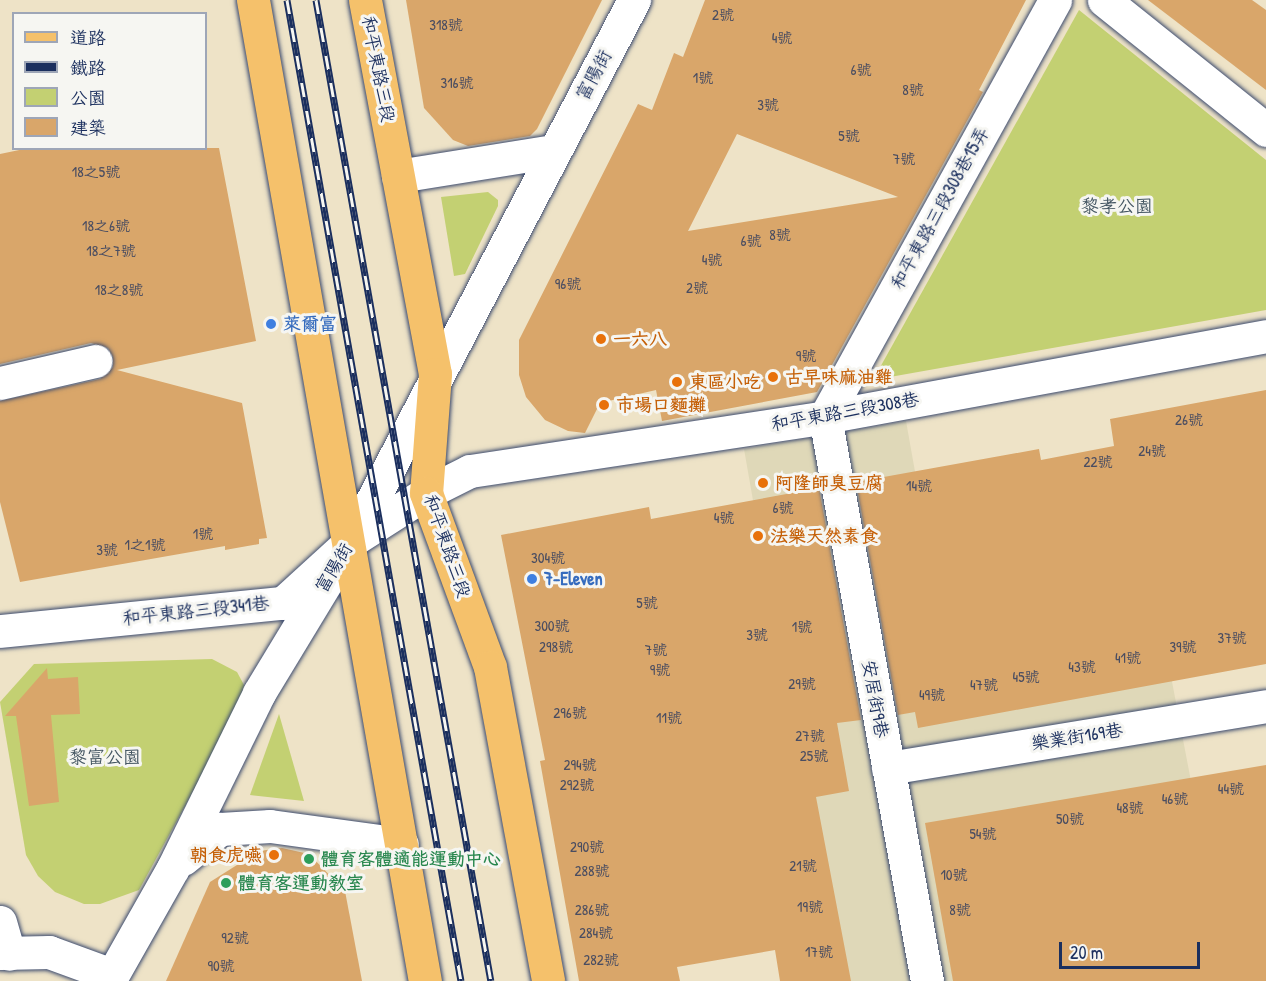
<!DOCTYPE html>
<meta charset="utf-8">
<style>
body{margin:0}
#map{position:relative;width:1266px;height:981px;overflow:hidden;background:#eee3c7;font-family:"Patrick Hand","LXGW WenKai TC",sans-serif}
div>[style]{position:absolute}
.built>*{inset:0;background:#dfd8b8}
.green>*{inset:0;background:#c3d072}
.building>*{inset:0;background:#d9a66a}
.roads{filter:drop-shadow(0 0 2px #3b4a6e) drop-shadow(0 0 2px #3b4a6e)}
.minor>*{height:33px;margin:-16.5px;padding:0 16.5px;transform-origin:16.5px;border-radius:16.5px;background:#fff}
.major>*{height:33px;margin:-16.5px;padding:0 16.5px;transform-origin:16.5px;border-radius:16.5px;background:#f5c16b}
.rail>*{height:7px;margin-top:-3.5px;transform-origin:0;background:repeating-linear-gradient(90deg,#f6f6f2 0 14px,#1b2f5e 0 28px);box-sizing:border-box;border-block:2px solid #1b2f5e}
.dots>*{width:16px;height:16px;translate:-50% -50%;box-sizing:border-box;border:3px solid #f6f6f2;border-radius:50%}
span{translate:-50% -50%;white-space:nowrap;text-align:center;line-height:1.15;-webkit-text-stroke:6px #f6f6f2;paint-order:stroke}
.number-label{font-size:15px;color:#4a4d61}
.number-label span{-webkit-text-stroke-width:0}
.street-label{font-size:18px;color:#1b2f5e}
.park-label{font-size:18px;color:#455763}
.shop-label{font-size:18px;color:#366cbe;font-weight:700}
.left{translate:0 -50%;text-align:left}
.food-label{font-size:18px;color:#c56008;font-weight:700}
.right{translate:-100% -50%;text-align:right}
.leisure-label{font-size:18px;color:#27864d;font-weight:700}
.legend{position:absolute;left:12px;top:12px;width:195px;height:138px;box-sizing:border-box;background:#f6f6f2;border:2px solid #9ea6b7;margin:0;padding:8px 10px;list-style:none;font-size:18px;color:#1b2f5e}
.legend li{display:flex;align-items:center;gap:12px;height:30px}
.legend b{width:30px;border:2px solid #9ea6b7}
.scale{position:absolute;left:1059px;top:942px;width:141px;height:27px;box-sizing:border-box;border:3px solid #1b2f5e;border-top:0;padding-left:8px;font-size:18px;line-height:21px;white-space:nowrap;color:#1b2f5e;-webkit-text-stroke:4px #f6f6f2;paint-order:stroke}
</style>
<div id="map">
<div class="built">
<i style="clip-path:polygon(906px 421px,950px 668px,1162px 629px,1229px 981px,837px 981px,744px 449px)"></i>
</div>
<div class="green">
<i style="clip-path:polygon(1079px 10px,1266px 160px,1266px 310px,873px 380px)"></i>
<i style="clip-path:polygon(488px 192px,498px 200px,498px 206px,465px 274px,454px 276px,441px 197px)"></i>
<i style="clip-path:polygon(212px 659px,237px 672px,244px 685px,243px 700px,139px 890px,100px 904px,84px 904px,55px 892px,38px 876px,26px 855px,0 702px,34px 664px)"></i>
<i style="clip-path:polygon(279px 714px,304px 801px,250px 795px)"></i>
</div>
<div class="building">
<i style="clip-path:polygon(406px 0,602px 0,537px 129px,530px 136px,468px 146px,453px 140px,424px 108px)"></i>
<i style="clip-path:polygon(evenodd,705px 0,1026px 0,979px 90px,983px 92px,817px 392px,662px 421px,656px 390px,600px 403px,585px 433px,568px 431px,545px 420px,526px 397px,519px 375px,519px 340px,638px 104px,652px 110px,674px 53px,683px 57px,705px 0,737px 134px,898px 197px,688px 231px,737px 134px)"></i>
<i style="clip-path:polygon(1148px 0,1252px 0,1266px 10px,1266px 90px)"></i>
<i style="clip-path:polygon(29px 148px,219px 148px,256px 341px,117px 370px,242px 403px,267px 538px,259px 539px,259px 544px,225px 550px,225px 546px,20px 582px,0 502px,0 401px,100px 379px,113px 367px,113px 357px,108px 348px,91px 343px,0 364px,0 154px)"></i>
<i style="clip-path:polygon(1266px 390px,1266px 664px,918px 728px,915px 712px,898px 715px,856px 482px,1039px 449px,1041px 460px,1114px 446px,1110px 419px)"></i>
<i style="clip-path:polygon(819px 488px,861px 720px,837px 723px,849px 791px,816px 797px,851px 981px,780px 981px,775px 950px,677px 967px,680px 981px,579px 981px,540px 761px,545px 760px,501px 535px,649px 507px,651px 519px)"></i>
<i style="clip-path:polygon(47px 668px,48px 679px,78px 677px,80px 714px,51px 715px,59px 802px,29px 806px,16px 716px,5px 716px)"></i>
<i style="clip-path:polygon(1266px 765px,1266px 981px,953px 981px,925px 823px)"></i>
<i style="clip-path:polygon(282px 848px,309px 854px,345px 891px,362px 981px,166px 981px,210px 882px,259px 851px)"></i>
</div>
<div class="roads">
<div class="minor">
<i style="left:1104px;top:0;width:208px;rotate:38.7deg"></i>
<i style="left:398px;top:176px;width:158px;rotate:-9.1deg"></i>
<i style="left:0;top:383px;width:98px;rotate:-13deg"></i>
<i style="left:0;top:631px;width:284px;rotate:-5.7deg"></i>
<i style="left:283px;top:603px;width:92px;rotate:-42.4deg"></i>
<i style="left:351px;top:541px;width:89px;rotate:-32.6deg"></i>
<i style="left:426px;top:493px;width:49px;rotate:-26.6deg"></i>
<i style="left:470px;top:471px;width:359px;rotate:-8.6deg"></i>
<i style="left:825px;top:417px;width:448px;rotate:-10.4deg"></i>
<i style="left:888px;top:768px;width:383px;rotate:-9.3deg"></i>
<i style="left:183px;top:859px;width:48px;rotate:-39deg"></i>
<i style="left:220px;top:829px;width:50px;rotate:-3.4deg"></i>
<i style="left:270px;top:826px;width:133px;rotate:7.8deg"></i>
<i style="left:0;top:922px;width:33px;rotate:74deg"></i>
<i style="left:0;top:953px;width:49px;rotate:-1.2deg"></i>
<i style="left:49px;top:952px;width:67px;rotate:20.1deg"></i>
<i style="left:109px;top:981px;width:130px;rotate:-60.5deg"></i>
<i style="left:173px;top:868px;width:195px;rotate:-63.8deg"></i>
<i style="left:259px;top:693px;width:178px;rotate:-58.8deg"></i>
<i style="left:351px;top:541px;width:611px;rotate:-62.39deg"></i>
<i style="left:927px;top:981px;width:573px;rotate:-100.25deg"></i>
<i style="left:825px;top:417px;width:476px;rotate:-61.1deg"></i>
</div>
<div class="major">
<i style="left:253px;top:0;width:996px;rotate:80.06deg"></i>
<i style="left:365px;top:0;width:380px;rotate:79.4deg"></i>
<i style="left:435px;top:374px;width:119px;rotate:94.3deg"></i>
<i style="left:426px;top:493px;width:185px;rotate:69.8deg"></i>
<i style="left:490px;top:667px;width:319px;rotate:79.5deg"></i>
</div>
</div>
<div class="rail">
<i style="left:287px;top:0;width:996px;rotate:79.94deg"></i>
<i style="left:316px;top:0;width:996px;rotate:79.89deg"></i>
</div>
<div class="dots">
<i style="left:271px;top:324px;background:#3f7fe0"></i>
<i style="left:601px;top:339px;background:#e8710a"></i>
<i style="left:773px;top:377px;background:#e8710a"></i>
<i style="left:677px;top:382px;background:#e8710a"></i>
<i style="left:604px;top:405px;background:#e8710a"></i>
<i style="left:763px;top:483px;background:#e8710a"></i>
<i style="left:758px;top:536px;background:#e8710a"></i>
<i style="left:532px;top:579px;background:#3f7fe0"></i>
<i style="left:274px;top:855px;background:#e8710a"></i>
<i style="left:309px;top:859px;background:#2e9e5b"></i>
<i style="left:226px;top:883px;background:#2e9e5b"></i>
</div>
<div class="number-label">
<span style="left:723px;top:15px">2號</span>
<span style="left:446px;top:25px">318號</span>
<span style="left:782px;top:38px">4號</span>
<span style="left:861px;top:70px">6號</span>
<span style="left:703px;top:78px">1號</span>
<span style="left:457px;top:83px">316號</span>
<span style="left:913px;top:90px">8號</span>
<span style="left:768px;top:105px">3號</span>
<span style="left:849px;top:136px">5號</span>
<span style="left:904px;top:159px">7號</span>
<span style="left:96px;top:172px">18之5號</span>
<span style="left:106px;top:226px">18之6號</span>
<span style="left:780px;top:235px">8號</span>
<span style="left:751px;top:241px">6號</span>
<span style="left:111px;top:251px">18之7號</span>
<span style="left:712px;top:260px">4號</span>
<span style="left:568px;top:284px">96號</span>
<span style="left:697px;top:288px">2號</span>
<span style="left:119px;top:290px">18之8號</span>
<span style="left:806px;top:356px">9號</span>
<span style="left:1189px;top:420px">26號</span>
<span style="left:1152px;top:451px">24號</span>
<span style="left:1098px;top:462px">22號</span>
<span style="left:919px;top:486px">14號</span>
<span style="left:783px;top:508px">6號</span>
<span style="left:724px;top:518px">4號</span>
<span style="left:203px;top:534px">1號</span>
<span style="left:145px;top:545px">1之1號</span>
<span style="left:107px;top:550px">3號</span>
<span style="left:548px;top:558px">304號</span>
<span style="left:647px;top:603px">5號</span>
<span style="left:552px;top:626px">300號</span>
<span style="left:802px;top:627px">1號</span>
<span style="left:757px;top:635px">3號</span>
<span style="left:1232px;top:638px">37號</span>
<span style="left:556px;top:647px">298號</span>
<span style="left:1183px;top:647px">39號</span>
<span style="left:656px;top:650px">7號</span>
<span style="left:1128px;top:658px">41號</span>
<span style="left:1082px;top:667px">43號</span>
<span style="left:660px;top:670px">9號</span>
<span style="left:1026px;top:677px">45號</span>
<span style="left:802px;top:684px">29號</span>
<span style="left:984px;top:685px">47號</span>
<span style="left:932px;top:695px">49號</span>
<span style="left:570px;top:713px">296號</span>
<span style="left:669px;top:718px">11號</span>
<span style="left:810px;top:736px">27號</span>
<span style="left:814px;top:756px">25號</span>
<span style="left:580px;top:765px">294號</span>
<span style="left:577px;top:785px">292號</span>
<span style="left:1231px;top:789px">44號</span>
<span style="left:1175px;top:799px">46號</span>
<span style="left:1130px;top:808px">48號</span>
<span style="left:1070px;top:819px">50號</span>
<span style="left:983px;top:834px">54號</span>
<span style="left:587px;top:847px">290號</span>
<span style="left:803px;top:866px">21號</span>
<span style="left:592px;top:871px">288號</span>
<span style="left:954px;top:875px">10號</span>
<span style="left:810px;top:907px">19號</span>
<span style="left:592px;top:910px">286號</span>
<span style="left:960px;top:910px">8號</span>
<span style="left:596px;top:933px">284號</span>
<span style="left:235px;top:938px">92號</span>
<span style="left:819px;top:952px">17號</span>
<span style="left:601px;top:960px">282號</span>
<span style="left:221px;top:966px">90號</span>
</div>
<div class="street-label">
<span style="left:378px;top:69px;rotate:79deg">和平東路三段</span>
<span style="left:594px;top:75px;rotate:-62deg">富陽街</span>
<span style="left:940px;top:208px;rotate:-61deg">和平東路三段308巷15弄</span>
<span style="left:845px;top:412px;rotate:-10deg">和平東路三段308巷</span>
<span style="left:447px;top:546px;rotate:71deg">和平東路三段</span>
<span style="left:334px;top:568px;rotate:-59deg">富陽街</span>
<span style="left:196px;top:611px;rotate:-6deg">和平東路三段341巷</span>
<span style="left:875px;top:699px;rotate:80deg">安居街9巷</span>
<span style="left:1077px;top:737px;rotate:-9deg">樂業街169巷</span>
</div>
<div class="park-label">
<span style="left:1117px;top:206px">黎孝公園</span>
<span style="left:105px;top:757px">黎富公園</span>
</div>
<div class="shop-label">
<span class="left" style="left:283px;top:324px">萊爾富</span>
<span class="left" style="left:544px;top:579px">7-Eleven</span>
</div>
<div class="food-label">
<span class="left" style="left:613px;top:339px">一六八</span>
<span class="left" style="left:785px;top:377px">古早味麻油雞</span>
<span class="left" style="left:689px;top:382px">東區小吃</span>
<span class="left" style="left:616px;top:405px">市場口麵攤</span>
<span class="left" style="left:775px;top:483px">阿隆師臭豆腐</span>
<span class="left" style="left:770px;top:536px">法樂天然素食</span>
<span class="right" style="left:262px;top:855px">朝食虎嚥</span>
</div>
<div class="leisure-label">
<span class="left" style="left:321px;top:859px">體育客體適能運動中心</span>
<span class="left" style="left:238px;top:883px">體育客運動教室</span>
</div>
<ul class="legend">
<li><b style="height:8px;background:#f5c16b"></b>道路</li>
<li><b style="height:8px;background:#1b2f5e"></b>鐵路</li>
<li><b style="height:16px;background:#c3d072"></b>公園</li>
<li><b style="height:16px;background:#d9a66a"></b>建築</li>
</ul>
<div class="scale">20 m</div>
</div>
